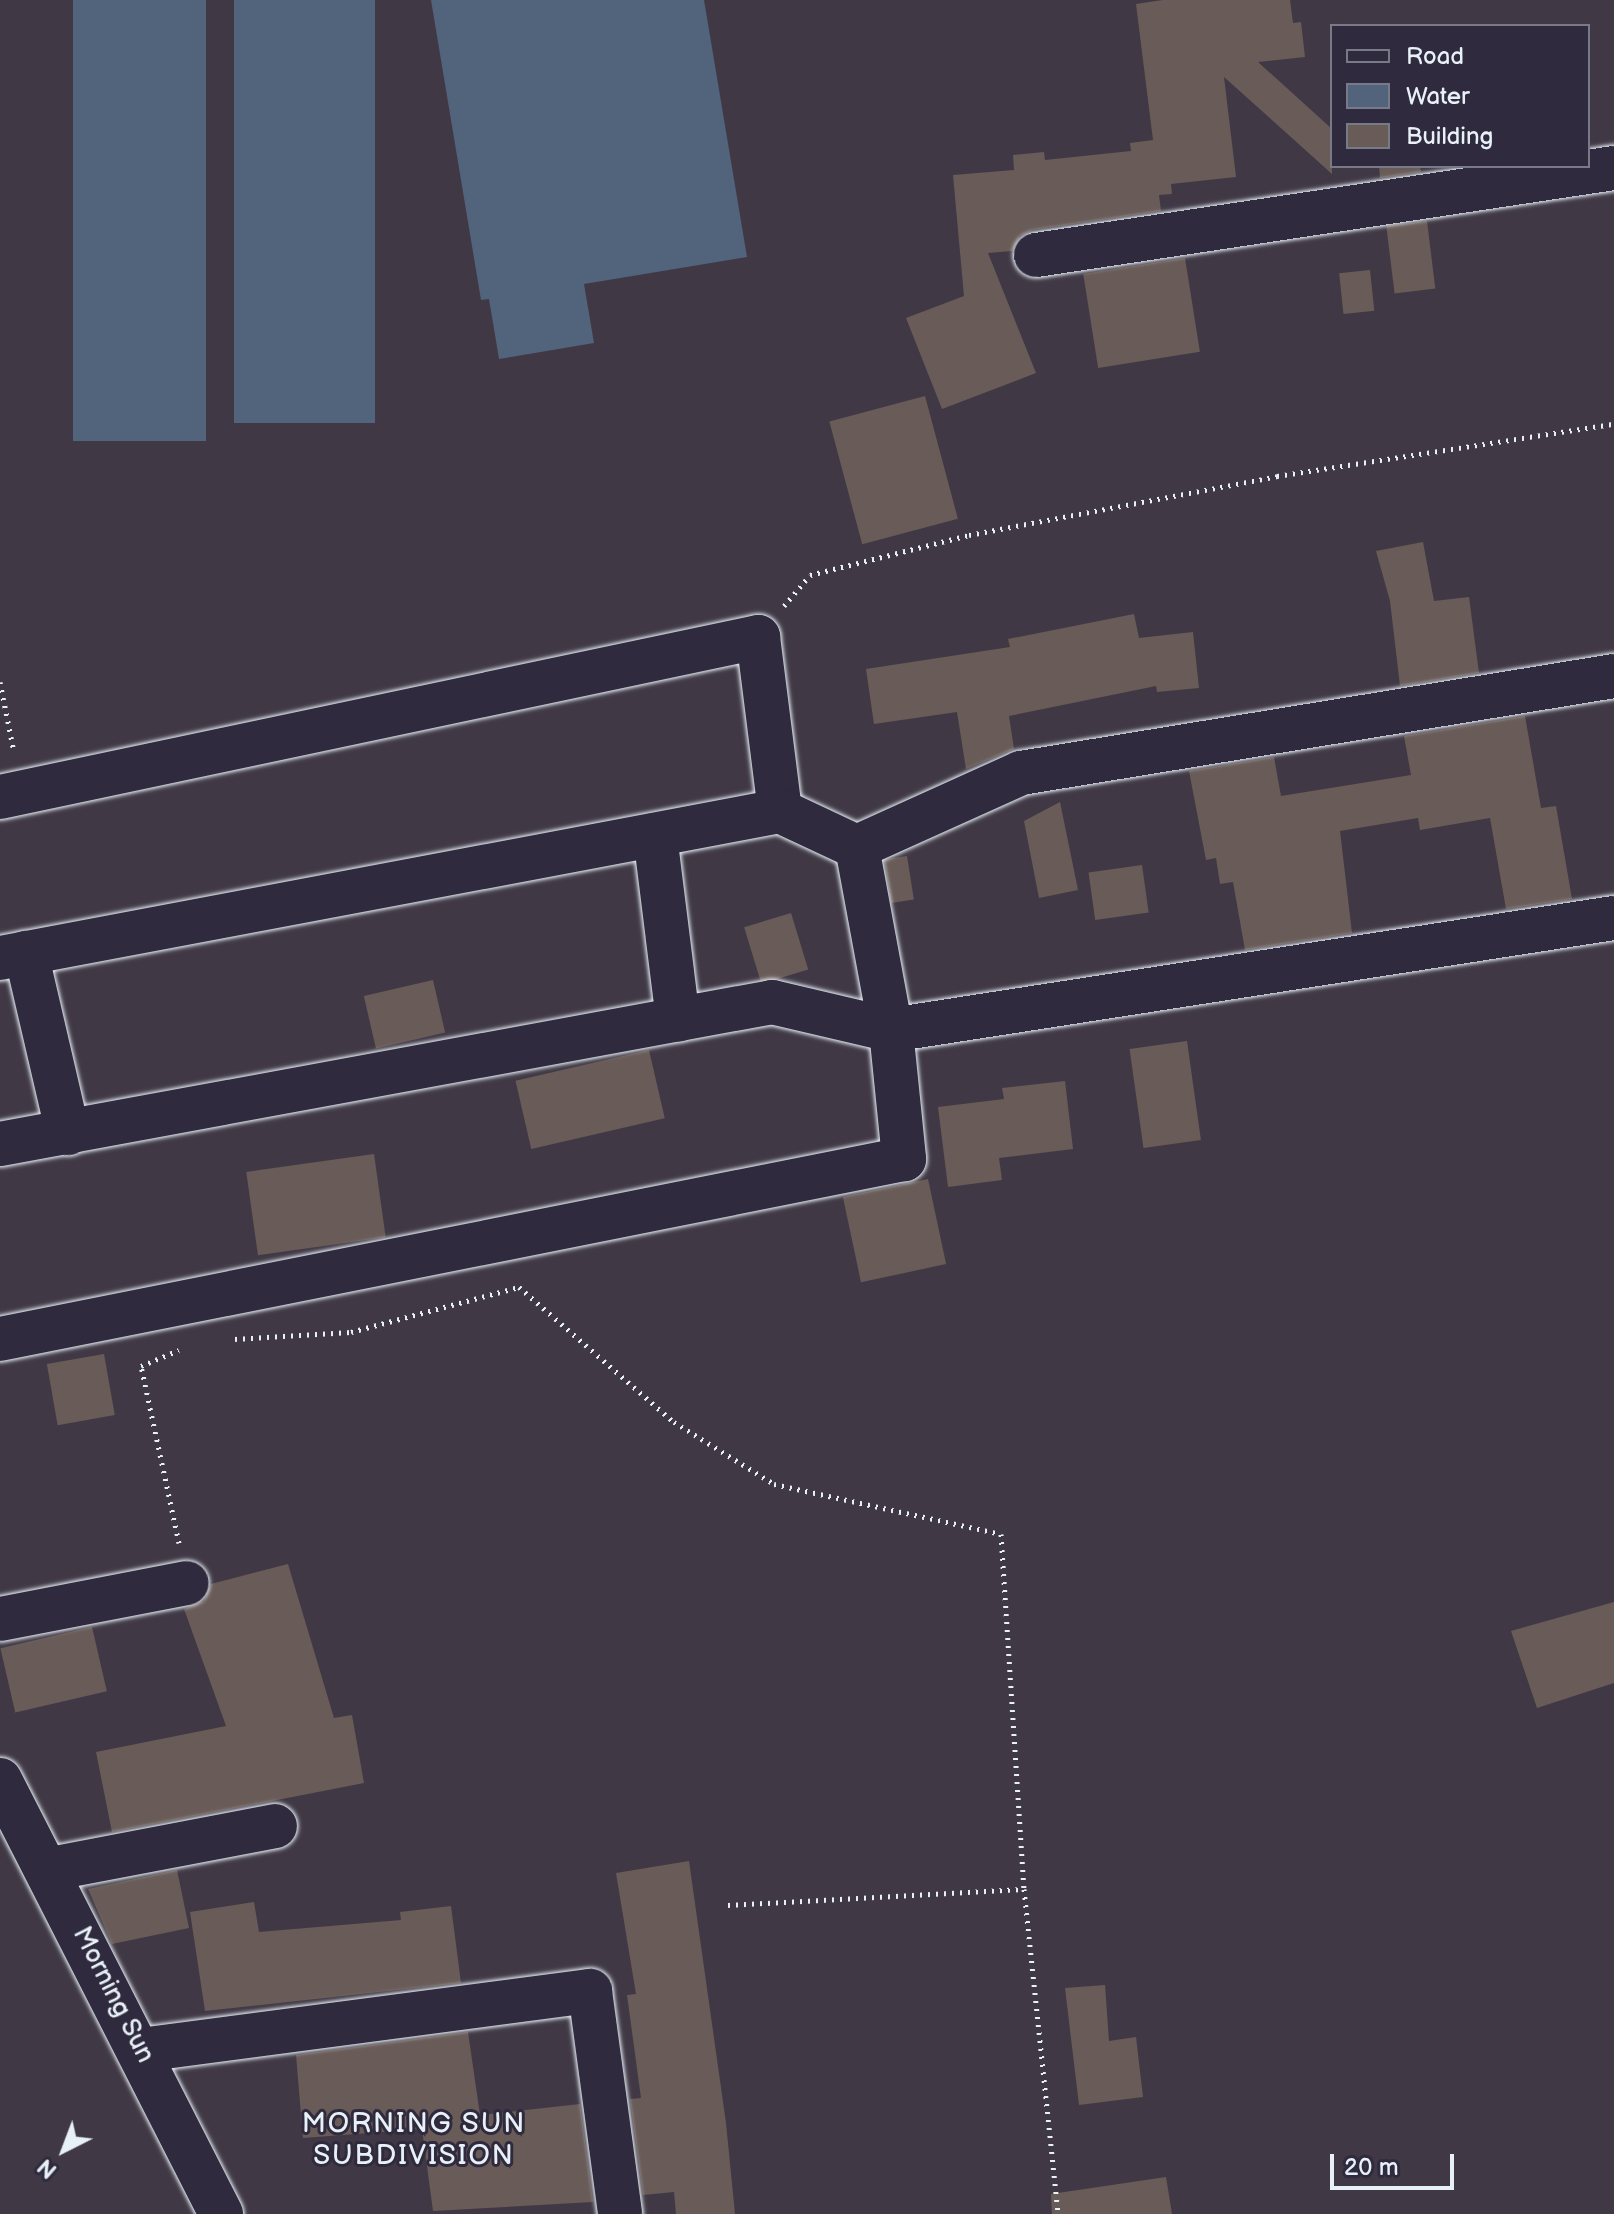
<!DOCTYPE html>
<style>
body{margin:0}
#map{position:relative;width:1614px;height:2214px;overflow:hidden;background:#403945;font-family:"Balsamiq Sans",sans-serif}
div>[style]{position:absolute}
.water>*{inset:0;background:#52637c;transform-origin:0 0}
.building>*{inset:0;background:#695b57;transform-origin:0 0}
.path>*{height:5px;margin-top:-2.5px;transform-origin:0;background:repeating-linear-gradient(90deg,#e8f1f8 0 2px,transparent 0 8px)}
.roads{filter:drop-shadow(0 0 2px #e8f1f8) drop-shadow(0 0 2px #e8f1f8)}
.minor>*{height:44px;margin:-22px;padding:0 22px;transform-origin:22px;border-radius:22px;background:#2f2a3d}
span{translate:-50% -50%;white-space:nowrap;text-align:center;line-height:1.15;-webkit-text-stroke:6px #2f2a3d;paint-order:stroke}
.street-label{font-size:26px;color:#e8f1f8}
.neighbourhood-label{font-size:28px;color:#e8f1f8;letter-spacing:2px}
.legend{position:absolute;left:1330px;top:24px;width:260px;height:144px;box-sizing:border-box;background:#2f2a3d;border:2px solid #797a88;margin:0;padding:10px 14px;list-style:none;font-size:24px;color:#e8f1f8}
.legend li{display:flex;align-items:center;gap:16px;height:40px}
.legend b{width:40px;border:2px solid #797a88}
.north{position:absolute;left:24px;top:2110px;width:80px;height:80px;-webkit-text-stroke:6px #2f2a3d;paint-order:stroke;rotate:222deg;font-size:22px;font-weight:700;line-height:32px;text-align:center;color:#e8f1f8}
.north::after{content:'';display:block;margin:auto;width:28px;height:36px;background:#e8f1f8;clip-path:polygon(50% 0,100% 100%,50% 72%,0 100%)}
.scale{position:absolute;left:1330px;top:2154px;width:124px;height:36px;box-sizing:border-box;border:4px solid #e8f1f8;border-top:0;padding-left:10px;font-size:24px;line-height:28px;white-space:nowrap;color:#e8f1f8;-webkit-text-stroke:6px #2f2a3d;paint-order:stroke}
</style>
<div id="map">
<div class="water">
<i style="left:73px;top:0;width:133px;height:441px"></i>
<i style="left:234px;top:0;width:141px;height:423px"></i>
<i style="clip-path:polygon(431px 0,704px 0,747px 257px,584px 284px,594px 343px,499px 359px,489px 299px,481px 300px)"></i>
</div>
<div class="building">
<i style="clip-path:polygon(1163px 0,1290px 0,1293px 23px,1301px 22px,1305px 57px,1258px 62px,1332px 129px,1332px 174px,1224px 77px,1236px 177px,1171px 184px,1172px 194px,1159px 195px,1161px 211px,1032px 230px,1020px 236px,1012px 251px,988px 253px,1036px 373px,942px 409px,906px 318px,964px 296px,953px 175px,1014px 170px,1013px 155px,1044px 152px,1045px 160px,1131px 151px,1130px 143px,1153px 140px,1136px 4px)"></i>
<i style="clip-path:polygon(1379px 166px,1420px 166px,1421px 172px,1380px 178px)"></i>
<i style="left:1427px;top:221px;width:68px;height:41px;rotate:83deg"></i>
<i style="left:1185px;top:258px;width:95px;height:103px;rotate:81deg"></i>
<i style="left:1370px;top:270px;width:41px;height:31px;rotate:84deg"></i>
<i style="left:925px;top:396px;width:127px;height:99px;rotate:75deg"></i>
<i style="clip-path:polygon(1423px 542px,1434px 601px,1469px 597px,1479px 673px,1400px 686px,1390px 601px,1376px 551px)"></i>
<i style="clip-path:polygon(1134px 614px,1139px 638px,1193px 632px,1199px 688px,1157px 692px,1156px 686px,1009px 716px,1014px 749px,966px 769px,957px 712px,874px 724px,866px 669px,1010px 647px,1008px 639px)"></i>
<i style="clip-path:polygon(1525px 716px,1541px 808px,1556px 806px,1572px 899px,1506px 909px,1490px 818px,1420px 830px,1418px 818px,1340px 831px,1352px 933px,1245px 950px,1233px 882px,1220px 884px,1216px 858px,1206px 860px,1189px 771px,1274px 757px,1281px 796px,1411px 775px,1404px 736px)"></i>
<i style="clip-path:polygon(1060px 802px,1078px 890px,1039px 898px,1024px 821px)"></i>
<i style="left:907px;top:856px;width:44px;height:23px;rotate:81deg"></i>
<i style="left:1142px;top:865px;width:48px;height:54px;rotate:82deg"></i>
<i style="left:791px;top:913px;width:59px;height:49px;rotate:73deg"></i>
<i style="left:433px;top:980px;width:54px;height:71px;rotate:77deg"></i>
<i style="left:1187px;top:1041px;width:100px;height:58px;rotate:82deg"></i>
<i style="left:649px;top:1050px;width:70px;height:137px;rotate:77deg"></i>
<i style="clip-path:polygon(1065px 1081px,1073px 1149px,999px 1158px,1002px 1180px,948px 1187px,938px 1107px,1004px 1099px,1002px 1088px)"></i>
<i style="left:374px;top:1154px;width:84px;height:129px;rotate:82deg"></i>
<i style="left:928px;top:1179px;width:87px;height:87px;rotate:78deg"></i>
<i style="left:104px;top:1354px;width:62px;height:58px;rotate:80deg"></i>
<i style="clip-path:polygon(288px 1564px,334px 1718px,352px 1715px,364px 1783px,112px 1832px,96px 1752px,226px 1726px,184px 1609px,204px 1601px,211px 1584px)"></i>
<i style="clip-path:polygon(1614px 1602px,1614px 1683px,1537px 1708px,1511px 1631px)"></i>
<i style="left:92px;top:1627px;width:66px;height:94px;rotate:77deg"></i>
<i style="clip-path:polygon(689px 1861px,726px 2123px,735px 2214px,676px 2214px,674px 2192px,643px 2195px,630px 2099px,641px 2098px,627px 1995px,636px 1994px,616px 1873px)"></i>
<i style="clip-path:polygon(177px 1870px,189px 1928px,112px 1944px,88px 1889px)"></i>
<i style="clip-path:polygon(254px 1902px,259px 1932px,401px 1920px,400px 1912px,451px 1906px,461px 1983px,205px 2011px,190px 1912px)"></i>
<i style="clip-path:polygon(1105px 1985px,1109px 2041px,1136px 2037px,1143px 2097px,1079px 2105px,1065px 1988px)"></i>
<i style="clip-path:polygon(468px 2032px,480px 2115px,580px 2104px,593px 2202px,433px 2211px,422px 2129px,303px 2138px,296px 2055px)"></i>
<i style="clip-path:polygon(1166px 2177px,1172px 2214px,1052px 2214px,1051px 2194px)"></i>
</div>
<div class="path">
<i style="left:784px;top:606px;width:40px;rotate:-50deg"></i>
<i style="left:810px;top:575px;width:164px;rotate:-14.1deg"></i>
<i style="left:969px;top:535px;width:314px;rotate:-10.8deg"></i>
<i style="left:1277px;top:476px;width:341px;rotate:-8.8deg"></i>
<i style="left:0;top:682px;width:71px;rotate:78.7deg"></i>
<i style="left:235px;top:1339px;width:116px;rotate:-3.5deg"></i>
<i style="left:351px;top:1332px;width:174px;rotate:-15deg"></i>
<i style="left:519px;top:1287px;width:206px;rotate:41.1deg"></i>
<i style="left:674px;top:1422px;width:118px;rotate:31.8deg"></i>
<i style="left:774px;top:1484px;width:232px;rotate:12.4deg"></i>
<i style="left:1001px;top:1534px;width:356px;rotate:86.3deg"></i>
<i style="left:1024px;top:1889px;width:327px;rotate:84deg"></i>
<i style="left:179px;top:1543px;width:181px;rotate:-102.1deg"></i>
<i style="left:141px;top:1366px;width:41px;rotate:-22.8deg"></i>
<i style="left:728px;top:1905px;width:296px;rotate:-3.1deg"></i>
</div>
<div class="roads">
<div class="minor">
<i style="left:1036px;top:255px;width:585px;rotate:-8.56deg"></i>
<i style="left:0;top:797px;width:775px;rotate:-11.92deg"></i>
<i style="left:758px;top:637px;width:175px;rotate:82.8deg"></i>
<i style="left:655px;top:835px;width:186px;rotate:82.9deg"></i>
<i style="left:857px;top:847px;width:180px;rotate:-24.3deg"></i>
<i style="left:1021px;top:773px;width:601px;rotate:-9.29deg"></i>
<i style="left:26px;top:953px;width:185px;rotate:76.9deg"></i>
<i style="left:0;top:958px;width:794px;rotate:-10.67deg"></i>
<i style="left:780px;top:811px;width:85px;rotate:25.1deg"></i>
<i style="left:857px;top:847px;width:186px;rotate:79.5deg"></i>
<i style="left:891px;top:1030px;width:130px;rotate:84.2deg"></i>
<i style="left:904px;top:1159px;width:922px;rotate:168.74deg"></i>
<i style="left:0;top:1144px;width:785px;rotate:-10.42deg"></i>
<i style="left:772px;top:1002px;width:122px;rotate:13.2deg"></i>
<i style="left:891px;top:1030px;width:732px;rotate:-8.81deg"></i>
<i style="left:0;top:1619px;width:190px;rotate:-10.9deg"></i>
<i style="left:0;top:1780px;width:487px;rotate:63deg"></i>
<i style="left:50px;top:1869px;width:229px;rotate:-10.8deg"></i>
<i style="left:141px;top:2050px;width:453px;rotate:-7.5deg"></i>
<i style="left:590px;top:1991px;width:225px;rotate:82.3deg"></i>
</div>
</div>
<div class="street-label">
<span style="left:113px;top:1995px;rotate:63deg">Morning Sun</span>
</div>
<div class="neighbourhood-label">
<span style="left:414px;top:2140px">MORNING SUN<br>SUBDIVISION</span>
</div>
<ul class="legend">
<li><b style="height:10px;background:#2f2a3d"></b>Road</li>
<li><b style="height:22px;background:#52637c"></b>Water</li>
<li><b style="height:22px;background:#695b57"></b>Building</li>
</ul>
<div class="north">N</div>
<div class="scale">20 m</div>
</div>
